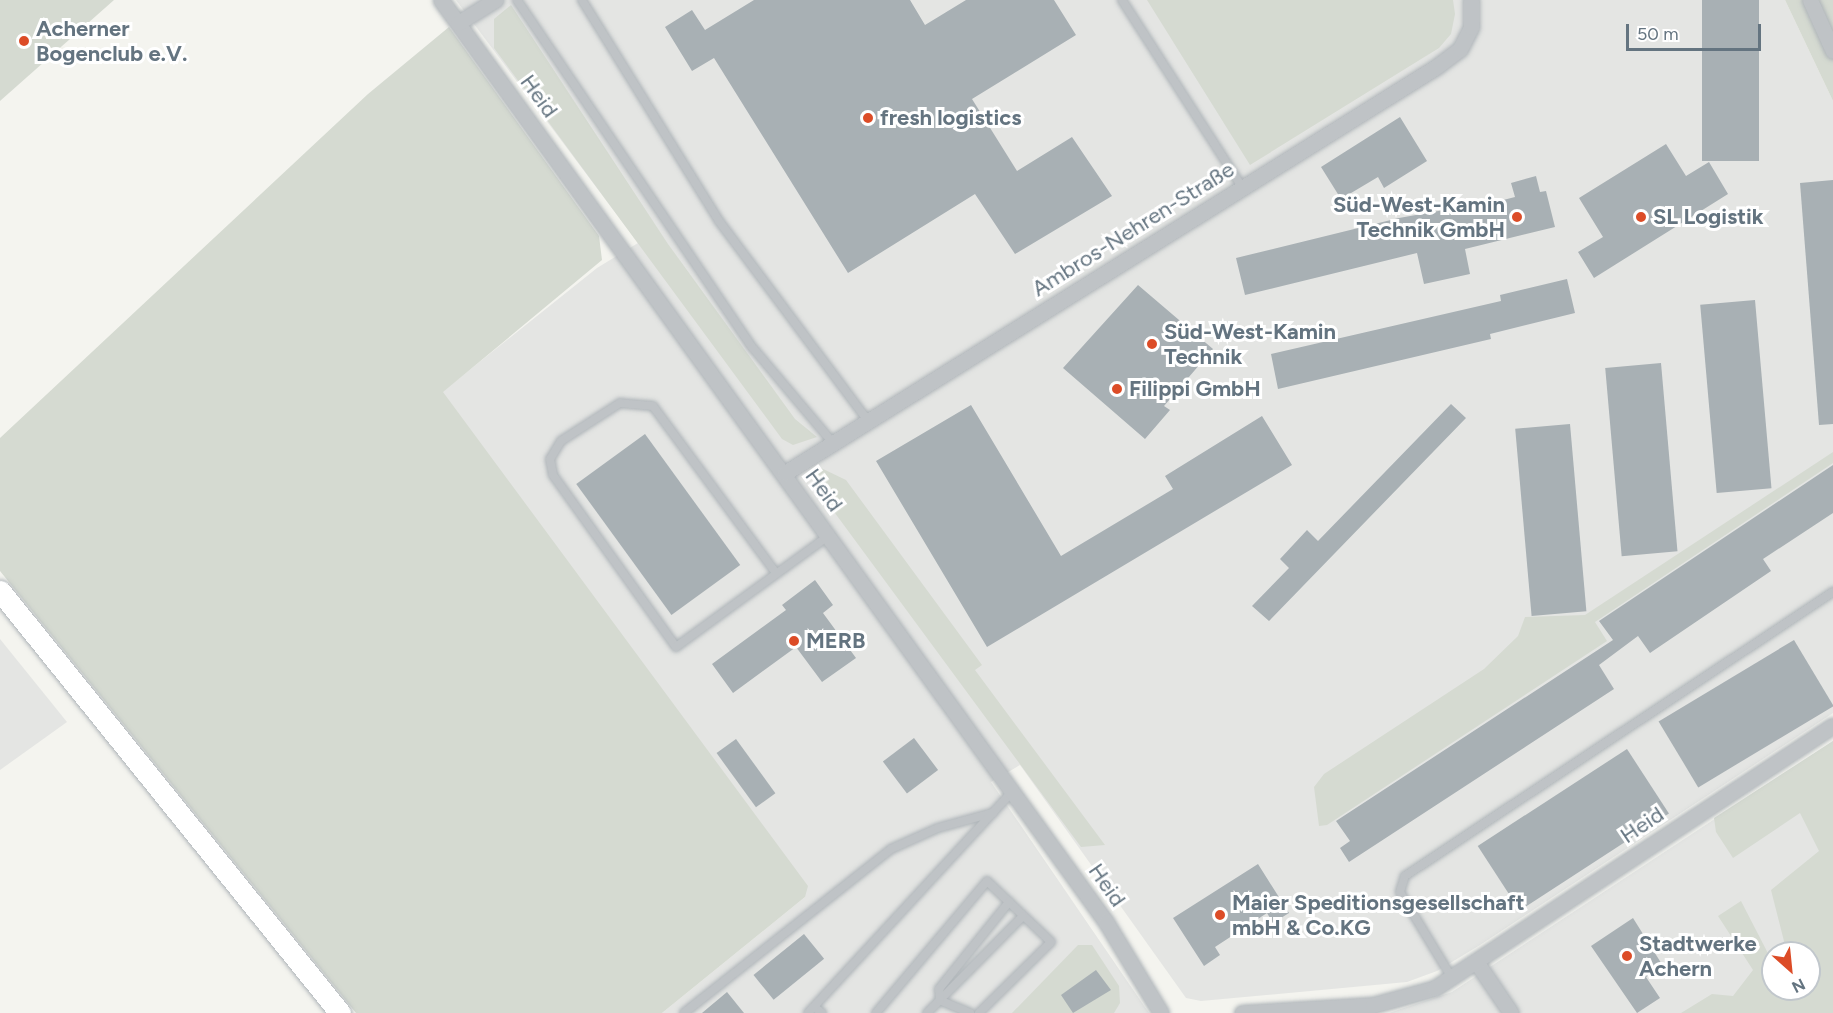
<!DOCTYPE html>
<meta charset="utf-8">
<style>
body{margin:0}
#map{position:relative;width:1833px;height:1013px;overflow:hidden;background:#f4f4ef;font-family:Figtree,sans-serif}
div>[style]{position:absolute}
.built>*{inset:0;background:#e4e5e3}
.green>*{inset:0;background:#d5dad1}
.building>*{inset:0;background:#a8b0b4;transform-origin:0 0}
.roads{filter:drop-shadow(0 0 2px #afb5b9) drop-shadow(0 0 2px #afb5b9)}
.service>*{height:8px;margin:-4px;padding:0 4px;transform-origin:4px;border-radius:4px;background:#bfc3c6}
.minor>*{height:15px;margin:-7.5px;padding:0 7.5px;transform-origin:7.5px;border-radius:7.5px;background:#bfc3c6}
.secondary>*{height:21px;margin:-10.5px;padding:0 10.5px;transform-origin:10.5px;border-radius:10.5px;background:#fff}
.dots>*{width:16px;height:16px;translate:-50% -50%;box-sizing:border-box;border:3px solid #fff;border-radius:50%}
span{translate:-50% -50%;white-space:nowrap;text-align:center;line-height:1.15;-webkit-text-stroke:6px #fff;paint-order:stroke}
.poi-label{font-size:22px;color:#647480;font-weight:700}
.left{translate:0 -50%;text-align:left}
.right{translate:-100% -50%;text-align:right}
.street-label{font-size:22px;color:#647480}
.north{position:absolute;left:1761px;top:941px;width:60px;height:60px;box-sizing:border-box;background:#fff;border:2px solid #c1c7cc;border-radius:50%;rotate:153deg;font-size:16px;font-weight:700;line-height:24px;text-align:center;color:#647480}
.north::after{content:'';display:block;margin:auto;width:21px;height:27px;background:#dc4c27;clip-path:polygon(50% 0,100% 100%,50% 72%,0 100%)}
.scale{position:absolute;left:1626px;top:24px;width:135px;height:27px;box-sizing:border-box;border:3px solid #647480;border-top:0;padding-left:8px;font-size:18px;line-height:21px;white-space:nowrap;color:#647480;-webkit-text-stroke:4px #fff;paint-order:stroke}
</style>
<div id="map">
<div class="built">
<i style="clip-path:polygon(456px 0,1785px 0,1833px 101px,1833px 713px,1480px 945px,1437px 971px,1407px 982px,1201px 1001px,1186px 998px,1020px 765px,991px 782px,1149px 1013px,662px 1013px,805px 897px,442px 392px,597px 268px,638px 243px)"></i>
<i style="clip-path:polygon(0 639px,67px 722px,0 770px)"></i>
<i style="clip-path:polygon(evenodd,1833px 741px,1833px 1013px,1389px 1013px,1452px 992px,1833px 741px,1773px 953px,1809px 953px,1809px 989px,1773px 989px,1773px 953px)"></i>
</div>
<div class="green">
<i style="clip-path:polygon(0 0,114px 0,0 101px)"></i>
<i style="clip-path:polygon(1147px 0,1453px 0,1455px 14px,1451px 34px,1439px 48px,1250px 165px)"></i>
<i style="clip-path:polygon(1785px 0,1833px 0,1833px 101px)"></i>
<i style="clip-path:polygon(511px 5px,668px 244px,795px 419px,817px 437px,793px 445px,782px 439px,494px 48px,494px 19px)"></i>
<i style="clip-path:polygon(449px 27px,599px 236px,602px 260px,443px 392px,808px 886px,805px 897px,662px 1013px,356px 1013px,0 571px,0 438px,368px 94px)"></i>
<i style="clip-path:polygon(1833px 452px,1833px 463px,1595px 622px,1607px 641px,1327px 825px,1319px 826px,1314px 787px,1324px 774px,1484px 669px,1518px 636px,1525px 617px,1585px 615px)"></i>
<i style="clip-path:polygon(821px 468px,846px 480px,982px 665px,975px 670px,1105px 845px,1081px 847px,818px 490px,815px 477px)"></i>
<i style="clip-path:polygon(1833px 741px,1833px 1013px,1681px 1013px,1712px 994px,1733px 996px,1753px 970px,1718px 916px,1741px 901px,1773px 963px,1773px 989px,1809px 989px,1809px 953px,1787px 953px,1771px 890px,1819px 851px,1800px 813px,1733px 858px,1716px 832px,1714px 818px)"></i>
<i style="clip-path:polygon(1078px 945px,1092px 945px,1119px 986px,1120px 1003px,1114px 1013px,1012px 1013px)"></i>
</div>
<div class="building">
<i style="clip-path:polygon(754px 0,910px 0,925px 25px,966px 0,1054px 0,1076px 35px,972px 99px,1017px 171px,1072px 137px,1112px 196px,1015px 254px,975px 194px,848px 273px,714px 58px,692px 71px,665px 27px,692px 10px,705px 30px)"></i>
<i style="left:1702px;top:0;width:57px;height:161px"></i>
<i style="clip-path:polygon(1400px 117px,1427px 161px,1384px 188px,1378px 177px,1341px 199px,1321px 167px)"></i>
<i style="clip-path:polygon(1666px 144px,1686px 176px,1709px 162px,1728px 194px,1594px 278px,1578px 252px,1603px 237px,1579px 198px)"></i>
<i style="clip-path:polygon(1536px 176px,1540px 192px,1546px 191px,1555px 227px,1465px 249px,1470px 274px,1424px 284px,1417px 253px,1245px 295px,1236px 258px,1399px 218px,1455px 208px,1456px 212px,1515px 197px,1511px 183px)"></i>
<i style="clip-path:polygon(1833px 180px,1833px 424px,1819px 425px,1800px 183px)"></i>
<i style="clip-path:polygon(1567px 279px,1575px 313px,1490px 334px,1491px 339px,1278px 389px,1271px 354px,1501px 301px,1500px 295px)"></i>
<i style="clip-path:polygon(1138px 285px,1213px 349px,1164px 406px,1170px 410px,1145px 439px,1063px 368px)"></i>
<i style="left:1755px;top:300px;width:189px;height:55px;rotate:85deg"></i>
<i style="left:1661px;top:363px;width:189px;height:56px;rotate:85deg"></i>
<i style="clip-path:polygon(1451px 404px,1466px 418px,1269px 621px,1252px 606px,1289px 568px,1280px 559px,1307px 530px,1318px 541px)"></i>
<i style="clip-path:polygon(971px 405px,1061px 556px,1173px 489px,1165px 476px,1262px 416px,1292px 465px,987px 647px,876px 461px)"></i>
<i style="left:1570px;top:424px;width:188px;height:55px;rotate:85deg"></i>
<i style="left:645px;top:434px;width:162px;height:85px;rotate:54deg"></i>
<i style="clip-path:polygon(1833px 465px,1833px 513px,1763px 559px,1771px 571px,1650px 653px,1638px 636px,1599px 665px,1614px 689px,1349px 862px,1340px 848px,1350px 841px,1336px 821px,1613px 640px,1599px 621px)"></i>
<i style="clip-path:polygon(815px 580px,833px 605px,823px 613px,856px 658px,822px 682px,796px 647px,733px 693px,712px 664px,786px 610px,782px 605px)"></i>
<i style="left:1794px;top:640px;width:77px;height:158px;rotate:59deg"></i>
<i style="left:914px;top:738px;width:40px;height:39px;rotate:53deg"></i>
<i style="left:736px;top:739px;width:67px;height:24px;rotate:54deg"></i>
<i style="left:1627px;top:749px;width:77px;height:178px;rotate:57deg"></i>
<i style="clip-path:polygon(1258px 864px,1289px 913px,1273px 923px,1267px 913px,1215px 947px,1220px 955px,1204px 966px,1173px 918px)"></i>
<i style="clip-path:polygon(1633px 918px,1663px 966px,1646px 977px,1660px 998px,1637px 1013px,1591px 946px)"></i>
<i style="left:804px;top:934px;width:32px;height:65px;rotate:51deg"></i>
<i style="clip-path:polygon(1096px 970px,1111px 990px,1073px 1013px,1061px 995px)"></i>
<i style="clip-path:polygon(727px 992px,744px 1013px,702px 1013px)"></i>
</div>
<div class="roads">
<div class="service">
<i style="left:517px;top:0;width:420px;rotate:55.9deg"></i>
<i style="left:753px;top:348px;width:124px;rotate:49.9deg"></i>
<i style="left:582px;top:0;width:260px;rotate:58.2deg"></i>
<i style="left:719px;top:221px;width:249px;rotate:53.3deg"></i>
<i style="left:1122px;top:0;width:222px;rotate:57.3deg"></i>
<i style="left:776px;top:573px;width:207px;rotate:-126.4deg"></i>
<i style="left:653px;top:406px;width:33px;rotate:-175deg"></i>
<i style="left:620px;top:403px;width:70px;rotate:147.2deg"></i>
<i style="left:561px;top:441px;width:21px;rotate:121deg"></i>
<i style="left:550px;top:459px;width:16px;rotate:79deg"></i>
<i style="left:553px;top:475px;width:211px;rotate:54.4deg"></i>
<i style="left:676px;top:647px;width:188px;rotate:-36.1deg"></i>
<i style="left:1452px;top:978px;width:100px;rotate:-121.2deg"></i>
<i style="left:1400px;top:892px;width:17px;rotate:-73deg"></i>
<i style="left:1405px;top:876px;width:514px;rotate:-33.57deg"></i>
<i style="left:814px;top:1007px;width:10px;rotate:37deg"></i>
<i style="left:684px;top:1013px;width:264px;rotate:-38.4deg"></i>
<i style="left:891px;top:849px;width:51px;rotate:-24.1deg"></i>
<i style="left:938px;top:828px;width:57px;rotate:-15.3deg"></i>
<i style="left:808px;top:1013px;width:302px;rotate:-47.3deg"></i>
<i style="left:876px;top:1013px;width:172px;rotate:-49.9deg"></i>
<i style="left:987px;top:881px;width:88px;rotate:43.6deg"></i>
<i style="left:1051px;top:942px;width:101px;rotate:135.4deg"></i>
<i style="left:927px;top:1013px;width:136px;rotate:-45.3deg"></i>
<i style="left:970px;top:1013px;width:33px;rotate:-157deg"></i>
<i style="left:940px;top:1000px;width:11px;rotate:-95deg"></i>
<i style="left:939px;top:989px;width:112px;rotate:-51.2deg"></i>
</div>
<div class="minor">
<i style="left:441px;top:0;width:1137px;rotate:54.2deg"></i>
<i style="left:1106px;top:922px;width:106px;rotate:58.9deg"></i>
<i style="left:1810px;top:0;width:56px;rotate:65.7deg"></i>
<i style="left:458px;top:23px;width:44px;rotate:-31.9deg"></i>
<i style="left:785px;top:473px;width:767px;rotate:-31.95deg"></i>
<i style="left:1436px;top:67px;width:30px;rotate:-37deg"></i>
<i style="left:1460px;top:49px;width:25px;rotate:-63deg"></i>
<i style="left:1471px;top:27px;width:27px;rotate:-90deg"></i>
<i style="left:1477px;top:963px;width:60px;rotate:55.8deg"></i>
<i style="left:1242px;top:1013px;width:131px;rotate:-3.5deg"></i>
<i style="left:1373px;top:1005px;width:64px;rotate:-15.3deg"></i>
<i style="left:1435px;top:988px;width:476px;rotate:-33.4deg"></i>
</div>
<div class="secondary">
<i style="left:0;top:591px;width:542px;rotate:51.14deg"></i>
</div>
</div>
<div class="dots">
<i style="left:24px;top:41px;background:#dc4c27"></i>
<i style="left:868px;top:118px;background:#dc4c27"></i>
<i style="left:1517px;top:217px;background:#dc4c27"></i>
<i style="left:1641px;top:217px;background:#dc4c27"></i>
<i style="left:1152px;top:344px;background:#dc4c27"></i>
<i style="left:1117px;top:389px;background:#dc4c27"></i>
<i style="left:794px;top:641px;background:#dc4c27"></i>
<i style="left:1220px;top:915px;background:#dc4c27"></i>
<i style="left:1627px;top:956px;background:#dc4c27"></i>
</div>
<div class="poi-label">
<span class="left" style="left:36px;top:41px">Acherner<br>Bogenclub e.V.</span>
<span class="left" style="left:880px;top:118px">fresh logistics</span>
<span class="right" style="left:1505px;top:217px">Süd-West-Kamin<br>Technik GmbH</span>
<span class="left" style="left:1653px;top:217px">SL Logistik</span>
<span class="left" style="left:1164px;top:344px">Süd-West-Kamin<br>Technik</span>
<span class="left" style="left:1129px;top:389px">Filippi GmbH</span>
<span class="left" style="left:806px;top:641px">MERB</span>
<span class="left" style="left:1232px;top:915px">Maier Speditionsgesellschaft<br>mbH &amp; Co.KG</span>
<span class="left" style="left:1639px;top:956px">Stadtwerke<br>Achern</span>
</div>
<div class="street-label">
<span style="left:539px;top:96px;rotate:54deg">Heid</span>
<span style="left:1133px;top:229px;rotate:-32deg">Ambros-Nehren-Straße</span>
<span style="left:824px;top:490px;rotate:54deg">Heid</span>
<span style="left:1642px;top:825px;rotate:-34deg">Heid</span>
<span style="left:1107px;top:885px;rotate:55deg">Heid</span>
</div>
<div class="north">N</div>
<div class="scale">50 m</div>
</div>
